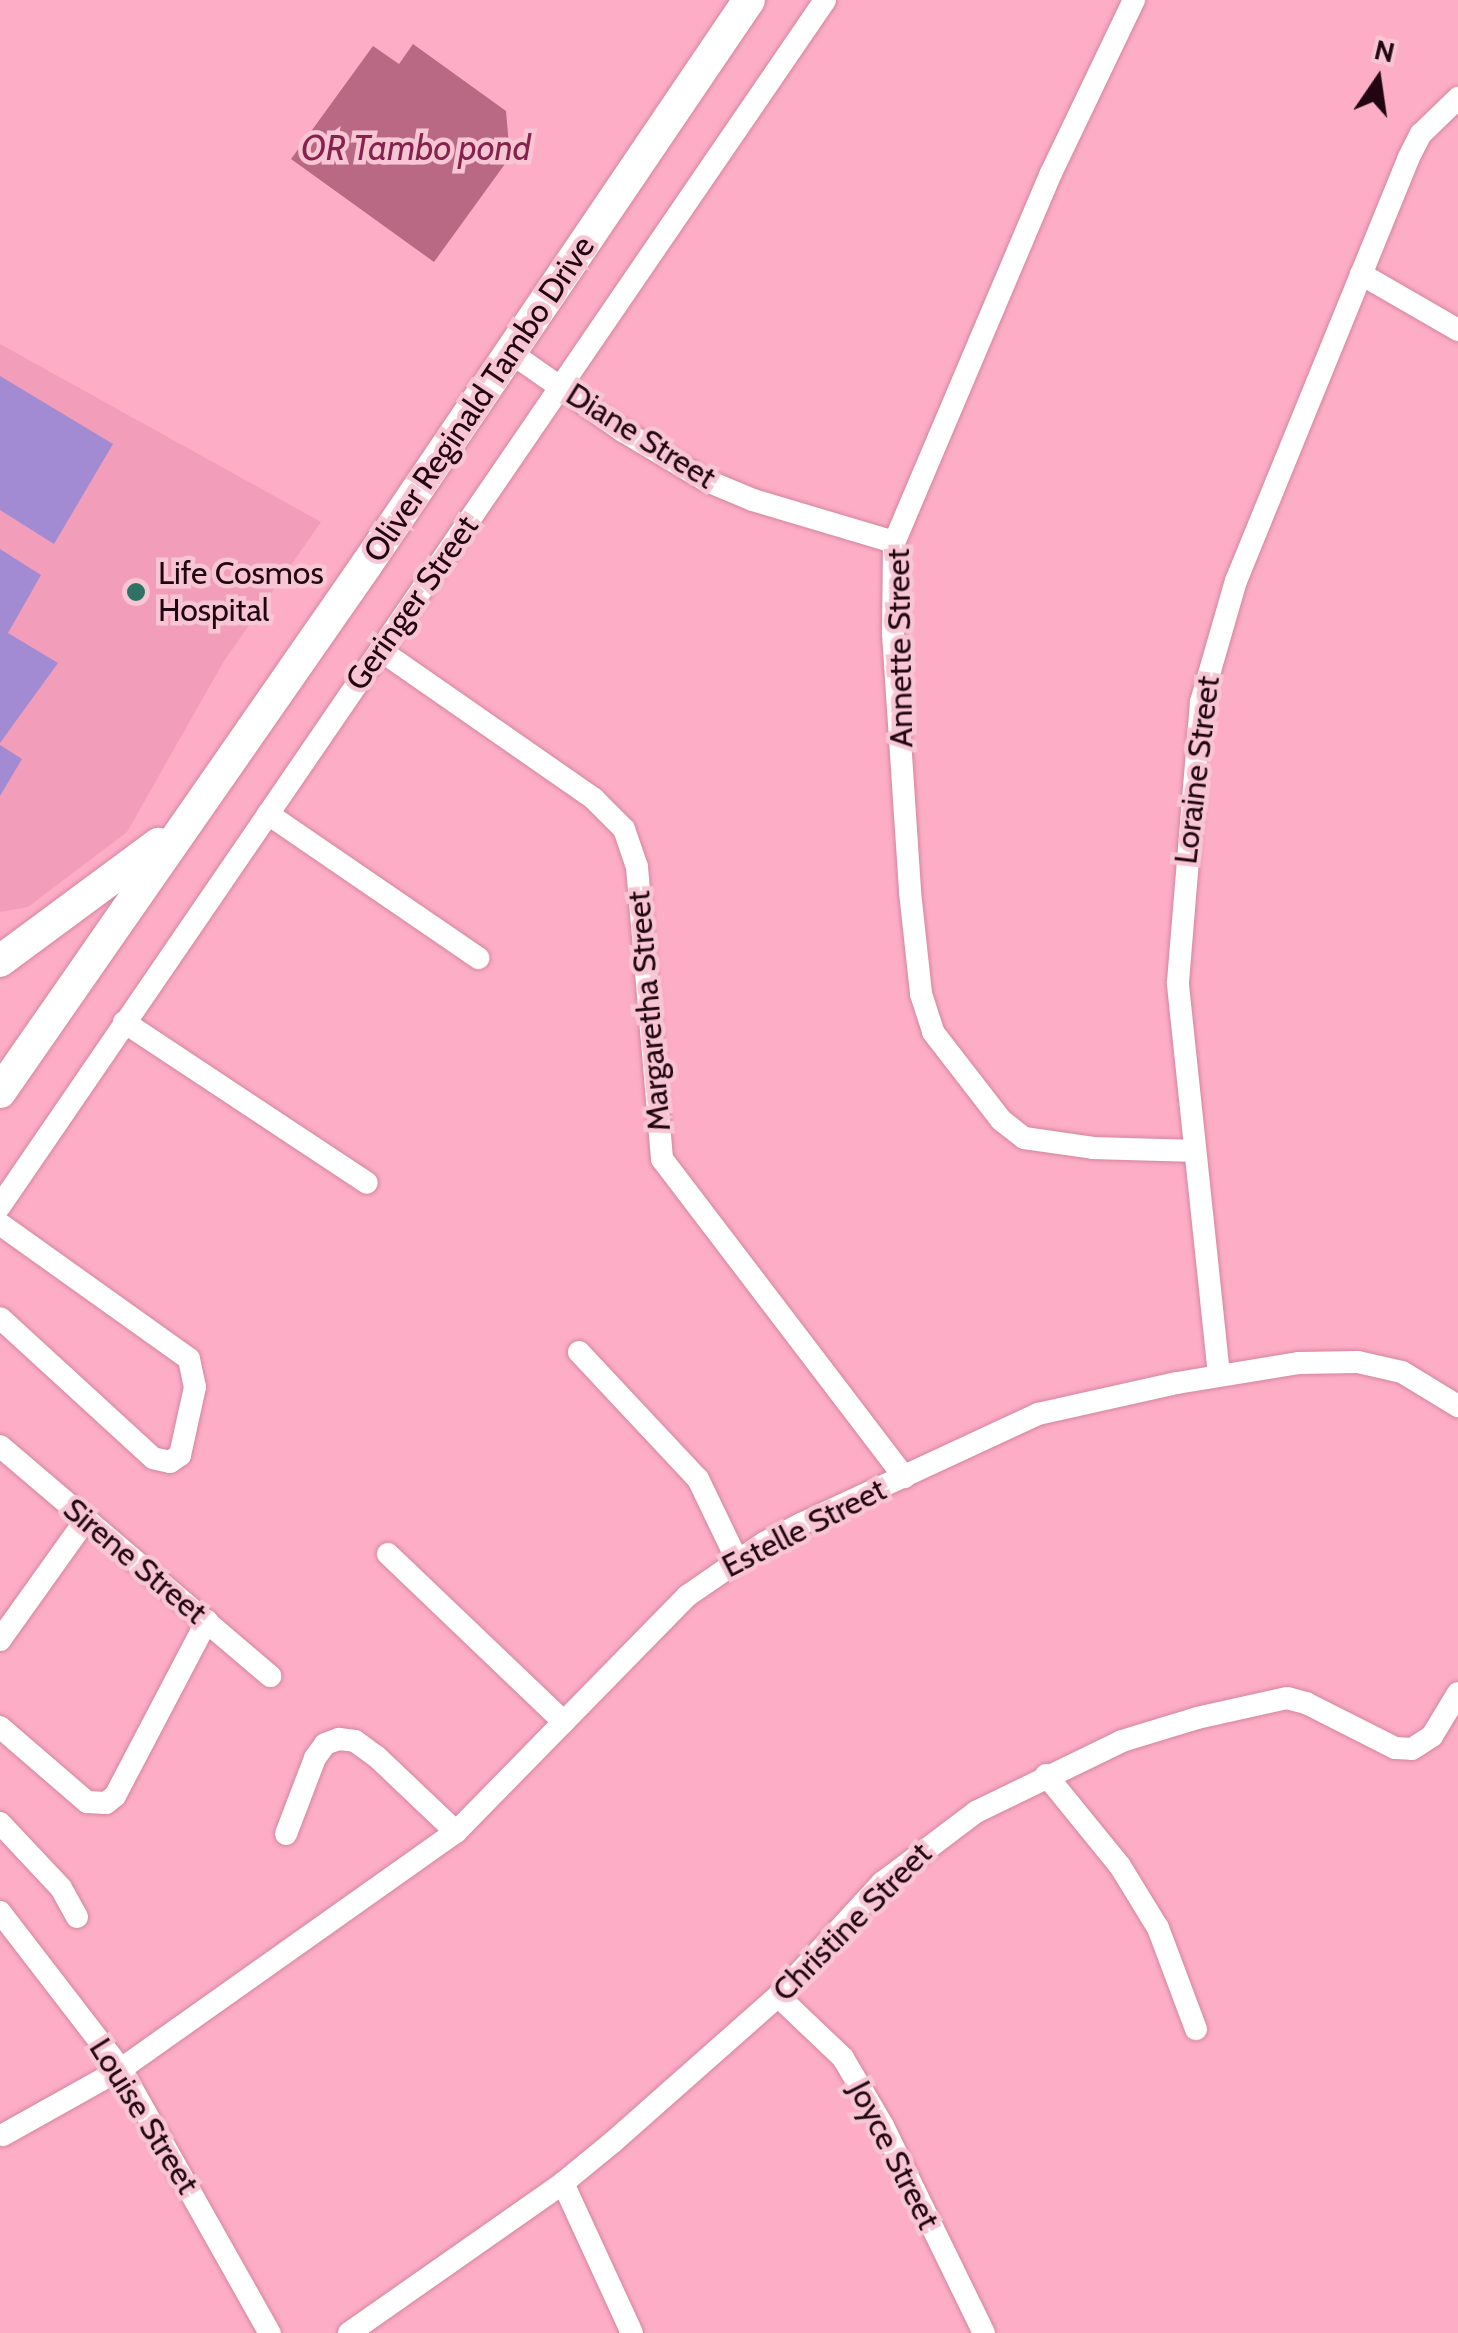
<!DOCTYPE html>
<style>
body{margin:0}
#map{position:relative;width:1458px;height:2333px;overflow:hidden;background:#feadc7;font-family:Cabin,sans-serif}
div>[style]{position:absolute}
.built>*{inset:0;background:#f29db9}
.water>*{inset:0;background:#b96984}
.building>*{inset:0;background:#a28bd3}
.roads{filter:drop-shadow(0 0 2px #d3869f) drop-shadow(0 0 2px #d3869f)}
.street>*{height:22px;margin:-11px;padding:0 11px;transform-origin:11px;border-radius:11px;background:#fff}
.secondary>*{height:32px;margin:-16px;padding:0 16px;transform-origin:16px;border-radius:16px;background:#fff}
.dots>*{width:28px;height:28px;translate:-50% -50%;box-sizing:border-box;border:5px solid #f7c5d4;border-radius:50%}
span{translate:-50% -50%;white-space:nowrap;text-align:center;line-height:1.15;-webkit-text-stroke:9px #f7c5d4;paint-order:stroke}
.street-label{font-size:32px;color:#210611}
.poi-label{font-size:32px;color:#210611}
.left{translate:0 -50%;text-align:left}
.water-label{font-size:35px;color:#85234d;font-style:italic}
.north{position:absolute;left:1328px;top:30px;width:100px;height:100px;-webkit-text-stroke:8px #f7c5d4;paint-order:stroke;rotate:13deg;font-size:28px;font-weight:700;line-height:40px;text-align:center;color:#210611}
.north::after{content:'';display:block;margin:auto;width:35px;height:45px;background:#210611;clip-path:polygon(50% 0,100% 100%,50% 72%,0 100%)}
</style>
<div id="map">
<div class="built">
<i style="clip-path:polygon(0 344px,321px 522px,224px 661px,127px 832px,28px 907px,0 912px)"></i>
</div>
<div class="water">
<i style="clip-path:polygon(413px 44px,506px 111px,510px 157px,434px 262px,291px 159px,373px 46px,399px 64px)"></i>
</div>
<div class="building">
<i style="clip-path:polygon(0 376px,113px 444px,54px 544px,0 510px)"></i>
<i style="clip-path:polygon(0 549px,41px 575px,8px 633px,58px 663px,0 743px)"></i>
<i style="clip-path:polygon(0 745px,22px 759px,0 796px)"></i>
</div>
<div class="roads">
<div class="street">
<i style="left:1134px;top:0;width:192px;rotate:115.6deg"></i>
<i style="left:1051px;top:173px;width:401px;rotate:113deg"></i>
<i style="left:894px;top:542px;width:92px;rotate:90.6deg"></i>
<i style="left:893px;top:634px;width:259px;rotate:86.2deg"></i>
<i style="left:910px;top:892px;width:103px;rotate:83.8deg"></i>
<i style="left:921px;top:994px;width:40px;rotate:72deg"></i>
<i style="left:933px;top:1032px;width:111px;rotate:52.3deg"></i>
<i style="left:1001px;top:1120px;width:29px;rotate:38deg"></i>
<i style="left:1024px;top:1138px;width:70px;rotate:8.2deg"></i>
<i style="left:1093px;top:1148px;width:102px;rotate:1.7deg"></i>
<i style="left:1361px;top:274px;width:112px;rotate:30deg"></i>
<i style="left:510px;top:352px;width:138px;rotate:35deg"></i>
<i style="left:623px;top:431px;width:96px;rotate:30.9deg"></i>
<i style="left:705px;top:480px;width:52px;rotate:22.6deg"></i>
<i style="left:753px;top:500px;width:147px;rotate:16.6deg"></i>
<i style="left:380px;top:650px;width:261px;rotate:34.8deg"></i>
<i style="left:594px;top:799px;width:42px;rotate:45deg"></i>
<i style="left:624px;top:829px;width:40px;rotate:71.1deg"></i>
<i style="left:637px;top:867px;width:293px;rotate:85.1deg"></i>
<i style="left:662px;top:1159px;width:400px;rotate:52.7deg"></i>
<i style="left:268px;top:814px;width:255px;rotate:34.4deg"></i>
<i style="left:124px;top:1022px;width:291px;rotate:33.5deg"></i>
<i style="left:0;top:1206px;width:1461px;rotate:-55.62deg"></i>
<i style="left:0;top:1224px;width:232px;rotate:35.5deg"></i>
<i style="left:189px;top:1359px;width:29px;rotate:78deg"></i>
<i style="left:195px;top:1387px;width:70px;rotate:102.4deg"></i>
<i style="left:180px;top:1455px;width:12px;rotate:145deg"></i>
<i style="left:170px;top:1462px;width:17px;rotate:-167deg"></i>
<i style="left:153px;top:1458px;width:207px;rotate:-137.5deg"></i>
<i style="left:579px;top:1352px;width:174px;rotate:46.9deg"></i>
<i style="left:698px;top:1479px;width:90px;rotate:64.3deg"></i>
<i style="left:1219px;top:1375px;width:395px;rotate:-96deg"></i>
<i style="left:1178px;top:982px;width:281px;rotate:-85.3deg"></i>
<i style="left:1201px;top:702px;width:126px;rotate:-73.9deg"></i>
<i style="left:1236px;top:581px;width:456px;rotate:-67.8deg"></i>
<i style="left:1408px;top:159px;width:28px;rotate:-63deg"></i>
<i style="left:1421px;top:134px;width:52px;rotate:-44.2deg"></i>
<i style="left:0;top:1446px;width:355px;rotate:40.4deg"></i>
<i style="left:388px;top:1554px;width:243px;rotate:43.7deg"></i>
<i style="left:0;top:1640px;width:146px;rotate:-54.5deg"></i>
<i style="left:0;top:1727px;width:115px;rotate:40.8deg"></i>
<i style="left:87px;top:1802px;width:19px;rotate:3deg"></i>
<i style="left:106px;top:1803px;width:11px;rotate:-38deg"></i>
<i style="left:115px;top:1796px;width:198px;rotate:-62.3deg"></i>
<i style="left:1046px;top:1775px;width:117px;rotate:50.9deg"></i>
<i style="left:1120px;top:1866px;width:73px;rotate:58.5deg"></i>
<i style="left:1158px;top:1928px;width:108px;rotate:69.4deg"></i>
<i style="left:0;top:1823px;width:89px;rotate:46.8deg"></i>
<i style="left:61px;top:1888px;width:33px;rotate:61deg"></i>
<i style="left:286px;top:1834px;width:81px;rotate:-69.1deg"></i>
<i style="left:315px;top:1758px;width:17px;rotate:-54deg"></i>
<i style="left:325px;top:1744px;width:15px;rotate:-20deg"></i>
<i style="left:339px;top:1739px;width:16px;rotate:7deg"></i>
<i style="left:355px;top:1741px;width:26px;rotate:36deg"></i>
<i style="left:376px;top:1756px;width:110px;rotate:43.5deg"></i>
<i style="left:0;top:1912px;width:198px;rotate:52.4deg"></i>
<i style="left:121px;top:2069px;width:303px;rotate:60.6deg"></i>
<i style="left:778px;top:1996px;width:90px;rotate:43.6deg"></i>
<i style="left:843px;top:2058px;width:79px;rotate:59.5deg"></i>
<i style="left:883px;top:2126px;width:230px;rotate:64deg"></i>
<i style="left:3px;top:2135px;width:135px;rotate:-29.2deg"></i>
<i style="left:121px;top:2069px;width:410px;rotate:-35.3deg"></i>
<i style="left:456px;top:1832px;width:330px;rotate:-45.6deg"></i>
<i style="left:687px;top:1596px;width:93px;rotate:-34.5deg"></i>
<i style="left:764px;top:1543px;width:42px;rotate:-27.2deg"></i>
<i style="left:801px;top:1524px;width:261px;rotate:-24.9deg"></i>
<i style="left:1038px;top:1414px;width:142px;rotate:-12.6deg"></i>
<i style="left:1177px;top:1383px;width:124px;rotate:-9.3deg"></i>
<i style="left:1299px;top:1363px;width:59px;rotate:-1deg"></i>
<i style="left:1358px;top:1362px;width:45px;rotate:12.8deg"></i>
<i style="left:1402px;top:1372px;width:66px;rotate:31.3deg"></i>
<i style="left:563px;top:2183px;width:165px;rotate:65.3deg"></i>
<i style="left:349px;top:2333px;width:261px;rotate:-35deg"></i>
<i style="left:563px;top:2183px;width:65px;rotate:-39.4deg"></i>
<i style="left:613px;top:2142px;width:220px;rotate:-41.5deg"></i>
<i style="left:778px;top:1996px;width:154px;rotate:-47.4deg"></i>
<i style="left:882px;top:1883px;width:118px;rotate:-37.1deg"></i>
<i style="left:976px;top:1812px;width:162px;rotate:-25.9deg"></i>
<i style="left:1122px;top:1741px;width:78px;rotate:-17deg"></i>
<i style="left:1197px;top:1718px;width:92px;rotate:-12.5deg"></i>
<i style="left:1287px;top:1698px;width:20px;rotate:15deg"></i>
<i style="left:1306px;top:1703px;width:100px;rotate:26.8deg"></i>
<i style="left:1395px;top:1748px;width:17px;rotate:3deg"></i>
<i style="left:1412px;top:1749px;width:24px;rotate:-33deg"></i>
<i style="left:1432px;top:1736px;width:50px;rotate:-58.8deg"></i>
</div>
<div class="secondary">
<i style="left:0;top:961px;width:197px;rotate:-36.5deg"></i>
<i style="left:0;top:1092px;width:643px;rotate:-55.2deg"></i>
<i style="left:367px;top:564px;width:681px;rotate:-55.89deg"></i>
</div>
</div>
<div class="dots">
<i style="left:136px;top:592px;background:#2d7265"></i>
</div>
<div class="street-label">
<span style="left:479px;top:399px;rotate:-56deg">Oliver Reginald Tambo Drive</span>
<span style="left:641px;top:436px;rotate:32deg">Diane Street</span>
<span style="left:412px;top:603px;rotate:-55deg">Geringer Street</span>
<span style="left:900px;top:648px;rotate:-91deg">Annette Street</span>
<span style="left:1197px;top:770px;rotate:-83deg">Loraine Street</span>
<span style="left:649px;top:1011px;rotate:-95deg">Margaretha Street</span>
<span style="left:804px;top:1528px;rotate:-27deg">Estelle Street</span>
<span style="left:135px;top:1561px;rotate:40deg">Sirene Street</span>
<span style="left:852px;top:1922px;rotate:-45deg">Christine Street</span>
<span style="left:144px;top:2116px;rotate:58deg">Louise Street</span>
<span style="left:894px;top:2155px;rotate:63deg">Joyce Street</span>
</div>
<div class="poi-label">
<span class="left" style="left:158px;top:592px">Life Cosmos<br>Hospital</span>
</div>
<div class="water-label">
<span style="left:416px;top:148px">OR Tambo pond</span>
</div>
<div class="north">N</div>
</div>
